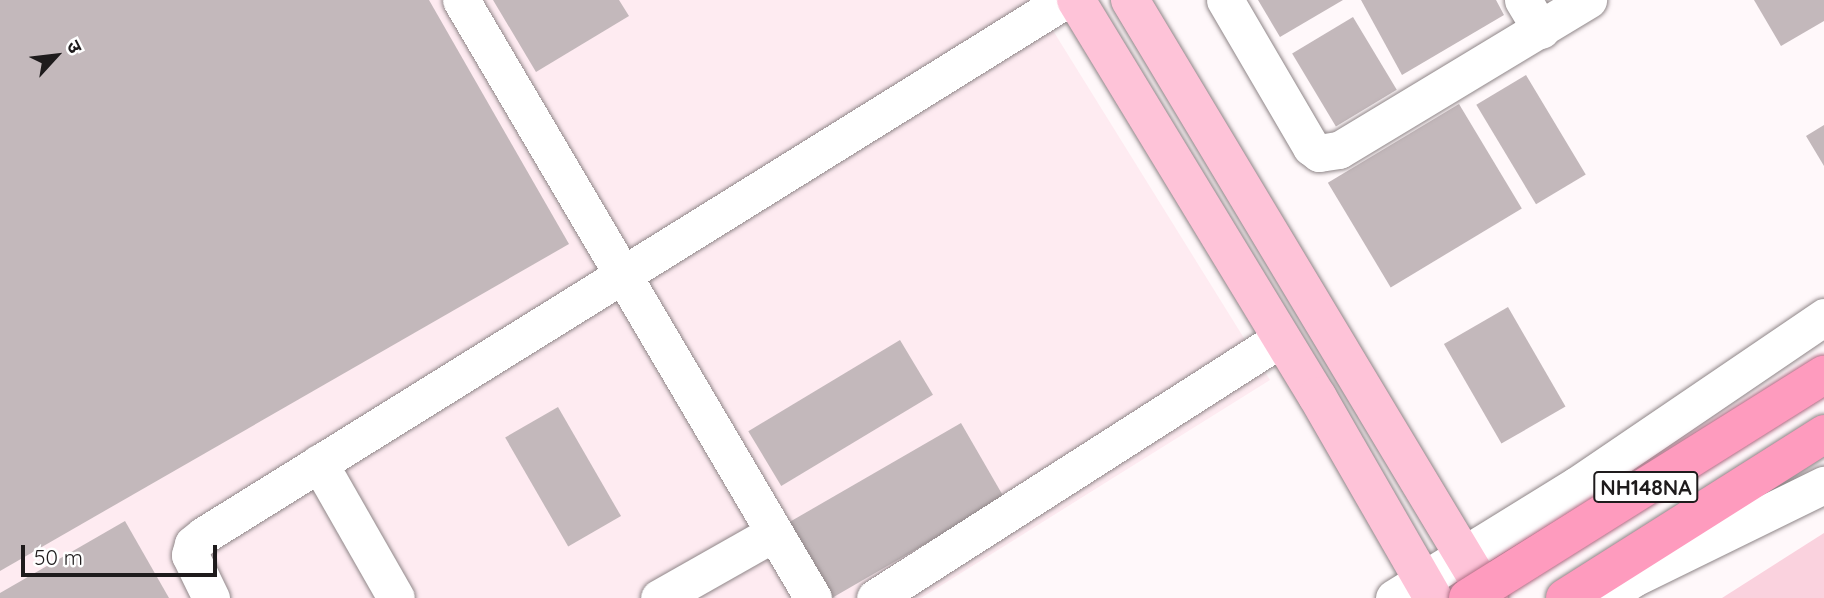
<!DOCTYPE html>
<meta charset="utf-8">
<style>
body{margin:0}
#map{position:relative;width:1824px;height:598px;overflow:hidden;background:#fff8fa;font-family:Quicksand,"Noto Sans Devanagari",sans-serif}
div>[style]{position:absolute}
.built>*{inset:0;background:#feebf1}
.green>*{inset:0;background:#fad2de}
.building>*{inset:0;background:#c3b8bb;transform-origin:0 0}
.roads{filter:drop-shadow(0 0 2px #8f8688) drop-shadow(0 0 2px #8f8688)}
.minor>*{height:37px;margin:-18.5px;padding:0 18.5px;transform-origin:18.5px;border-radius:18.5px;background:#fff}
.major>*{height:38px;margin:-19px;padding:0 19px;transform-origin:19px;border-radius:19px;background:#fec3d8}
.highway>*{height:38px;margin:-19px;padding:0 19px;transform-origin:19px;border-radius:19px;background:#fe9bbe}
.bridges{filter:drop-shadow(0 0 2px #b06e85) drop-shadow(0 0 2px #b06e85)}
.highway-bridge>*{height:38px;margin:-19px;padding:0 19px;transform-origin:19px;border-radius:19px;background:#fe9bbe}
span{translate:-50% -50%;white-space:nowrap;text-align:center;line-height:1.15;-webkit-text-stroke:7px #fff;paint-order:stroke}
.shield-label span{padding:2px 5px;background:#fff;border:2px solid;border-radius:5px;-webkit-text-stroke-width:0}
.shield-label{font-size:21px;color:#1e1b1c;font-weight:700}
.north{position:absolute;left:21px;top:21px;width:70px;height:70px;-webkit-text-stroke:5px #fff;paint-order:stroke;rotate:63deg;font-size:19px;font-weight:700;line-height:28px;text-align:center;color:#1e1b1c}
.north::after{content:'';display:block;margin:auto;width:24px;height:32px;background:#1e1b1c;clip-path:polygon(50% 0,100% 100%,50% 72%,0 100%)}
.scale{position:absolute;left:21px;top:545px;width:196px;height:32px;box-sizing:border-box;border:4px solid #1e1b1c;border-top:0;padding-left:9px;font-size:21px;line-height:24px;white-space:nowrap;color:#1e1b1c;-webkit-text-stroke:5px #fff;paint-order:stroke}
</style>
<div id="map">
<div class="built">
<i style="clip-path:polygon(0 0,1034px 0,1270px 380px,921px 598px,0 598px)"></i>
</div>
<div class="green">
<i style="clip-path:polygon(1824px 533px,1824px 598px,1722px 598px)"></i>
</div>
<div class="building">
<i style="clip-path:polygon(0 0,429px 0,569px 244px,0 571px)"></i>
<i style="clip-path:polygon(493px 0,619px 0,629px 16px,536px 72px)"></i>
<i style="clip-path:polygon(1258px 0,1343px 0,1280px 37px)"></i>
<i style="clip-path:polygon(1361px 0,1496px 0,1504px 15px,1402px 75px)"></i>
<i style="clip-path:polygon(1754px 0,1824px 0,1824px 21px,1781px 46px)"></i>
<i style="left:1353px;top:17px;width:85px;height:71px;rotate:59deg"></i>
<i style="left:1526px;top:75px;width:116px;height:58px;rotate:59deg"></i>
<i style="left:1459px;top:104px;width:122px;height:153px;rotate:59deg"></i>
<i style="clip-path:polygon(1824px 125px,1824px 166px,1806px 136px)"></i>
<i style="left:1508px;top:307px;width:115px;height:74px;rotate:60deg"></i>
<i style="left:900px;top:340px;width:64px;height:177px;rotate:59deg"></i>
<i style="left:558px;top:407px;width:126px;height:61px;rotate:60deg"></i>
<i style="left:961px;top:423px;width:87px;height:206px;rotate:60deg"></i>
<i style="clip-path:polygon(125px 521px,169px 598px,0 598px,0 593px)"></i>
</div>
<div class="roads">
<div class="minor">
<i style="left:461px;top:0;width:694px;rotate:59.52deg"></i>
<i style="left:1225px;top:0;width:170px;rotate:59.7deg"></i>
<i style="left:1311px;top:147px;width:10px;rotate:37deg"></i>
<i style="left:1319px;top:153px;width:20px;rotate:-9deg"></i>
<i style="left:1339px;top:150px;width:291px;rotate:-31.1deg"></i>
<i style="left:1523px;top:0;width:35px;rotate:59deg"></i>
<i style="left:319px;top:463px;width:155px;rotate:60.3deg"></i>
<i style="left:211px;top:598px;width:48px;rotate:-116deg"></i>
<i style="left:190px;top:555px;width:11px;rotate:-75deg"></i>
<i style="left:193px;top:544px;width:14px;rotate:-39deg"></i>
<i style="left:204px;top:535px;width:1014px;rotate:-31.86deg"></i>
<i style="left:659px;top:598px;width:132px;rotate:-29.5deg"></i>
<i style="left:875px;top:598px;width:482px;rotate:-32.6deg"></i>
<i style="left:1394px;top:598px;width:215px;rotate:-31.7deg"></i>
<i style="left:1577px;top:485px;width:299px;rotate:-34.2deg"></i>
<i style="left:1604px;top:598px;width:36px;rotate:-34deg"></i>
<i style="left:1634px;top:578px;width:212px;rotate:-26.1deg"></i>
</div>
<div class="major">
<i style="left:1076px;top:0;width:464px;rotate:58.7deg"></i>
<i style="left:1317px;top:396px;width:233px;rotate:60.1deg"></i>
<i style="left:1130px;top:0;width:697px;rotate:59.02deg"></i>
</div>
<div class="highway">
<i style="left:1565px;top:598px;width:307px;rotate:-32.3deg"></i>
</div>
</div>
<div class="bridges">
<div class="highway-bridge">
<i style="left:1468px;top:598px;width:420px;rotate:-32.1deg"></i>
</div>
</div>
<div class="shield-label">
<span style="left:1646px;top:487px">NH148NA</span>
</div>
<div class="north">उ</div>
<div class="scale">50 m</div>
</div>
